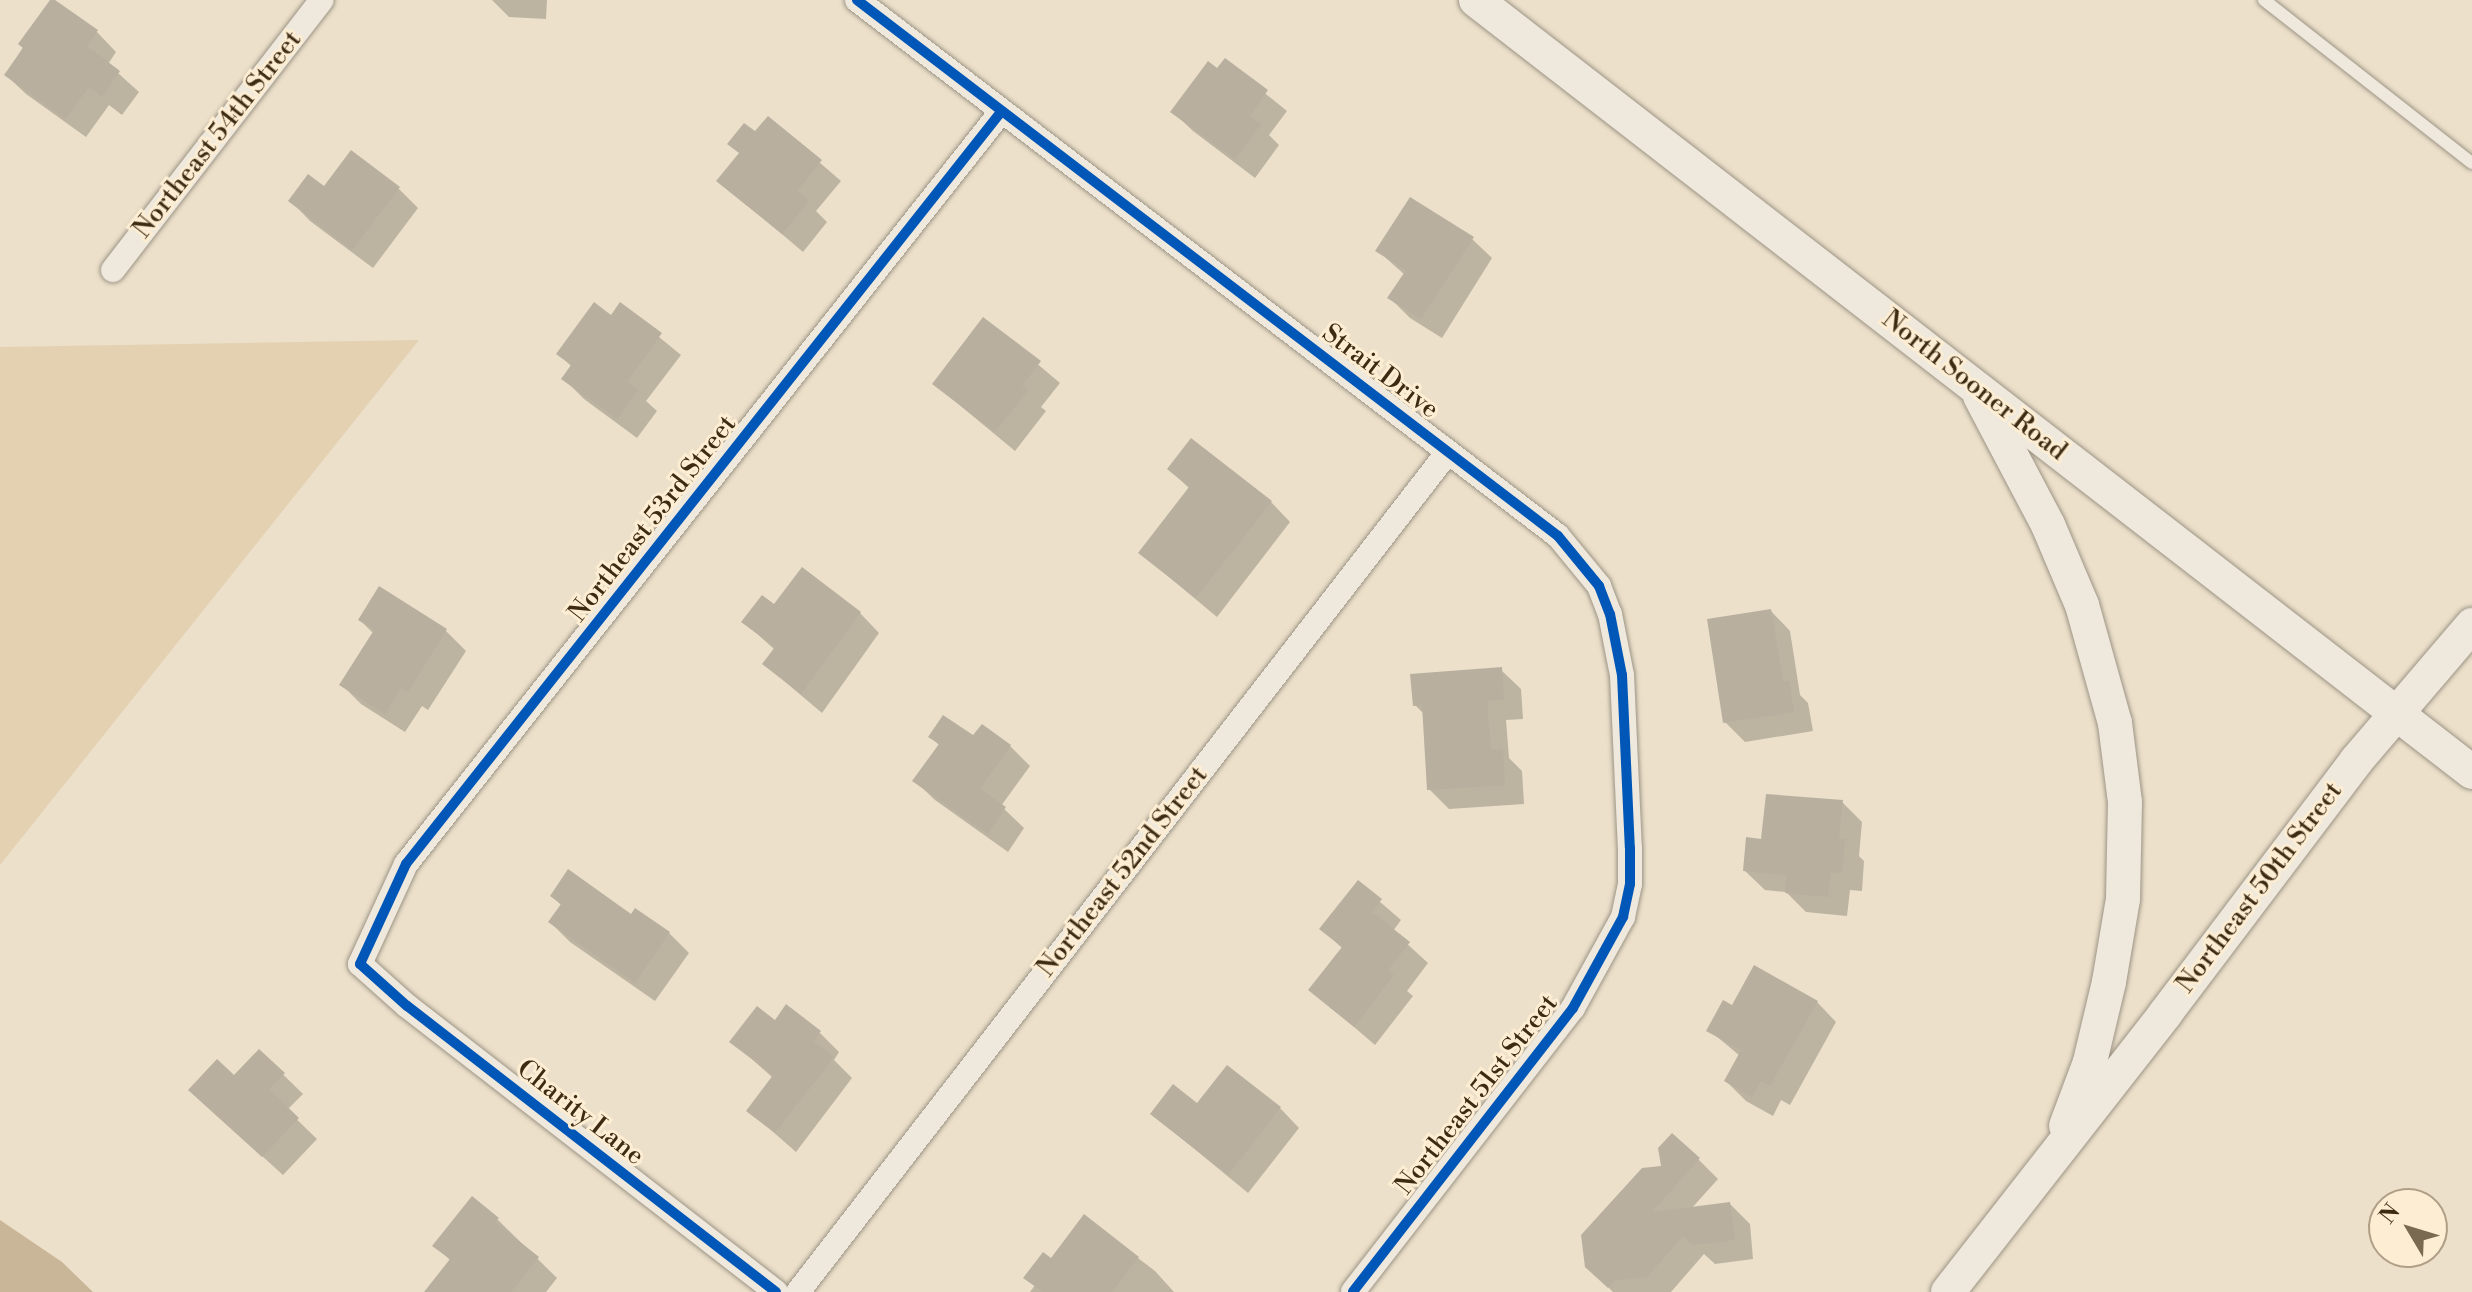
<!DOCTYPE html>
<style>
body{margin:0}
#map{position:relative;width:2472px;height:1292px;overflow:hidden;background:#ece0ca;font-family:"Libre Bodoni",serif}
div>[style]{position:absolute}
.green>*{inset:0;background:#e3d1b2}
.water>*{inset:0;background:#c9b698}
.shadow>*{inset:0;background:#0003}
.building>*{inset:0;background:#b8af9f}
.roads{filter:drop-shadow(0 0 2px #9d9485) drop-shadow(0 0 2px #9d9485)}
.lane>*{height:12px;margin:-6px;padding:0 6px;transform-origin:6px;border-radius:6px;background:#efe8dd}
.street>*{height:24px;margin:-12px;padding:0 12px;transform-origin:12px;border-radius:12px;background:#efe8dd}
.secondary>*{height:34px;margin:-17px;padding:0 17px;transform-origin:17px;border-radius:17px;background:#efe8dd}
.cycleway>*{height:10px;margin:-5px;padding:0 5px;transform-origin:5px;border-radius:5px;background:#0057b8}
span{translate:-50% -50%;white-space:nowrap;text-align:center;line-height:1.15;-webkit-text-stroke:6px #fcedd3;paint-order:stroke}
.street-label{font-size:26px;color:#3d2a12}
.north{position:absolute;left:2368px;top:1188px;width:80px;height:80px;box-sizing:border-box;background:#fcedd3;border:2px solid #b09f86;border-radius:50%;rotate:308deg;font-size:22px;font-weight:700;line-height:32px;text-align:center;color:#3d2a12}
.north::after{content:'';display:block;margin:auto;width:28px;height:36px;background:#7a6a52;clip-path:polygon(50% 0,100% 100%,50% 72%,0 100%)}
</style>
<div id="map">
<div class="green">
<i style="clip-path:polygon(419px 340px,0 865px,0 347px)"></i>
</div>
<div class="water">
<i style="clip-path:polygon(0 1220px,62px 1262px,93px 1292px,0 1292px)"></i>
</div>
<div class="shadow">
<i style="clip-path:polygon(52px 0,97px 32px,116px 52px,108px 64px,139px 92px,122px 115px,109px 105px,86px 137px,26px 94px,6px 75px)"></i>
<i style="clip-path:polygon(492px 0,547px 0,546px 19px,509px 17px)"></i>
<i style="clip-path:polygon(1225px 61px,1287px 111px,1269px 135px,1279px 145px,1255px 178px,1193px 131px,1173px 112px)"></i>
<i style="clip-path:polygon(768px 118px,841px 181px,816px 211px,827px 222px,803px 252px,719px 181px)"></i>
<i style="clip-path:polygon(324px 189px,399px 189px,418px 208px,373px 268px,310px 221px,291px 201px)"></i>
<i style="clip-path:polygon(1472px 239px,1492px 258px,1442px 338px,1410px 318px,1390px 298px,1405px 275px,1378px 251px)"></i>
<i style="clip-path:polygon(620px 305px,681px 355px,646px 401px,657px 411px,637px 438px,584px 399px,564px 379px,572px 367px,559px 354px,611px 317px)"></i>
<i style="clip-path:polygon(984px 319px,1060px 383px,1041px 407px,1046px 411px,1015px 451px,934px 384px)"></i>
<i style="clip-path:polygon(1169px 469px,1271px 502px,1290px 522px,1217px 617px,1140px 553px,1190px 489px)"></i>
<i style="clip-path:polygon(774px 607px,860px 613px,879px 633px,822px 713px,764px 664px,775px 650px,744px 622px)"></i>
<i style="clip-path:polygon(1771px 611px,1790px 631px,1800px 695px,1808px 703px,1813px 731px,1745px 742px,1725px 722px)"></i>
<i style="clip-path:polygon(360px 620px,446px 631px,466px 651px,428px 710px,422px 706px,405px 732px,361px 704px,342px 685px,374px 634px)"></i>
<i style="clip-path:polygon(1501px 670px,1521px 689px,1523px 719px,1506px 720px,1509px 758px,1522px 771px,1524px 804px,1449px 809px,1429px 789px,1425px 715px,1415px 705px)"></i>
<i style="clip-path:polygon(931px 737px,974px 738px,1010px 746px,1030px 766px,1001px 806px,1024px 828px,1008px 852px,935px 800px,915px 781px,940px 746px)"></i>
<i style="clip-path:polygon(1842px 802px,1862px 822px,1859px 856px,1864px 861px,1862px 891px,1850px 890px,1847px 916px,1806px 912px,1786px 892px,1765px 890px,1745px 871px,1763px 841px)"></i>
<i style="clip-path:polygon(1358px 883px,1401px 920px,1393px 931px,1428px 963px,1407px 991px,1413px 996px,1375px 1045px,1311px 990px,1343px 949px,1322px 929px)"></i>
<i style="clip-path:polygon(552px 896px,632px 916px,669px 933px,689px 953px,655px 1001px,570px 942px,550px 922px,562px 906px)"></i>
<i style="clip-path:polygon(1817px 1002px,1836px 1022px,1790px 1105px,1781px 1100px,1773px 1116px,1746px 1101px,1726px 1081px,1740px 1056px,1709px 1030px)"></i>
<i style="clip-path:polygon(775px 1023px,820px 1033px,839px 1052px,834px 1060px,852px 1078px,796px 1152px,748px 1110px,773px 1078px,732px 1041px)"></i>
<i style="clip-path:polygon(259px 1051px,303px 1094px,287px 1110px,317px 1139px,283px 1175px,211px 1110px)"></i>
<i style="clip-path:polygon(1197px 1106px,1280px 1108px,1299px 1128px,1248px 1193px,1152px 1114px)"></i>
<i style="clip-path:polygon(1698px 1159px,1718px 1179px,1691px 1209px,1730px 1204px,1750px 1224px,1753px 1259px,1715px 1264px,1704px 1254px,1671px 1292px,1613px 1292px,1587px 1266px)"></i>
<i style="clip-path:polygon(1084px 1217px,1155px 1271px,1174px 1292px,1030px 1292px)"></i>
<i style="clip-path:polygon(497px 1219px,557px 1278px,546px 1292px,433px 1292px,451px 1261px,435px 1246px)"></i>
</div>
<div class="building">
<i style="clip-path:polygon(50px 0,55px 0,98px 30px,87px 46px,120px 71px,102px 97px,89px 87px,65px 119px,4px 75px,23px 48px,18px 44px)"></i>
<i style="clip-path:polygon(1225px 58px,1268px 90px,1250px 116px,1261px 124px,1235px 159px,1170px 112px,1208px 61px,1217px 68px)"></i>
<i style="clip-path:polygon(768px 116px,822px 160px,797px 191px,809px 201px,782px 234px,716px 181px,739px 153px,727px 144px,744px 123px,755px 131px)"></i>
<i style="clip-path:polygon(351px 150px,400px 187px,352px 250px,288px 201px,308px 174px,324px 186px)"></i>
<i style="clip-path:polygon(1410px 197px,1474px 237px,1421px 319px,1387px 298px,1406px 270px,1375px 251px)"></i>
<i style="clip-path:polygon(594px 302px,611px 315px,620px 302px,662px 333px,627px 382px,638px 390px,617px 419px,561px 379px,571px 365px,556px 354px)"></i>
<i style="clip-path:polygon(983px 317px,1041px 361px,1022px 386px,1028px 390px,995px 432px,932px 384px)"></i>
<i style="clip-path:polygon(1191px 438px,1272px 501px,1196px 598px,1138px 553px,1189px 487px,1167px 469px)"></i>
<i style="clip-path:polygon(802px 567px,861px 612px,801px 694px,762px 664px,775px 647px,741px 622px,762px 595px,774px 604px)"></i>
<i style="clip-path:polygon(379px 586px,447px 629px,408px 692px,401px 688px,385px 714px,339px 685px,374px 630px,358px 620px)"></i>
<i style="clip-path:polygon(1771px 609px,1783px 682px,1789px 681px,1794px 712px,1723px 723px,1707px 619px)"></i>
<i style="clip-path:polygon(1502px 667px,1504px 700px,1487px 701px,1491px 750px,1503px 749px,1505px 785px,1427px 790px,1422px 705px,1413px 706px,1410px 674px)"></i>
<i style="clip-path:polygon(943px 715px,973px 735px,982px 724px,1011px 745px,980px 789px,1006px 807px,988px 834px,912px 781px,939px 744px,928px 737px)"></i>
<i style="clip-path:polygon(1766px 794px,1843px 800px,1839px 839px,1845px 839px,1842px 873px,1831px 872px,1828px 897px,1785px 893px,1786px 875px,1743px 871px,1746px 837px,1761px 839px)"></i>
<i style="clip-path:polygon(568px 869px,631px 914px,635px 908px,670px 932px,635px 983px,548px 922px,561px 904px,550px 896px)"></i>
<i style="clip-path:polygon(1358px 880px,1382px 899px,1372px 912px,1410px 942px,1388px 970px,1394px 975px,1354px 1027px,1308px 990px,1342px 947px,1319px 929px)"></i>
<i style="clip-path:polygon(1754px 965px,1818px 1001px,1770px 1086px,1761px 1081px,1752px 1097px,1724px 1081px,1741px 1050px,1706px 1031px,1723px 1000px,1732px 1005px)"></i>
<i style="clip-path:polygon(786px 1004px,821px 1031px,813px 1041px,834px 1057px,775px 1133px,746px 1111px,773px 1075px,729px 1042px,757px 1006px,775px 1020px)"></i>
<i style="clip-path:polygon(259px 1049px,285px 1073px,269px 1089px,299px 1118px,262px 1157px,188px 1090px,217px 1059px,234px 1075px)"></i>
<i style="clip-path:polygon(1227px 1065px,1281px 1107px,1228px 1175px,1150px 1114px,1173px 1084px,1197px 1103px)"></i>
<i style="clip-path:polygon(1672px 1133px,1700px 1158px,1652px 1212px,1730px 1202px,1735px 1240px,1693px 1245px,1683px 1236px,1647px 1277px,1615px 1280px,1608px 1288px,1585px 1267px,1581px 1235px,1642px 1168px,1661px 1166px,1658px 1148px)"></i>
<i style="clip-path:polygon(472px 1196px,499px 1218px,495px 1222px,539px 1257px,511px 1292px,424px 1292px,450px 1259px,432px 1246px)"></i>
<i style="clip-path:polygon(1084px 1214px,1139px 1257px,1112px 1292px,1043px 1292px,1023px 1278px,1043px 1252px,1051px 1258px)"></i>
</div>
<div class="roads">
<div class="lane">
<i style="left:2264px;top:0;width:264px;rotate:38.1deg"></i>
</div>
<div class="street">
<i style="left:857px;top:0;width:882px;rotate:37.4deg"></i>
<i style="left:1558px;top:536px;width:65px;rotate:50.6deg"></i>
<i style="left:1599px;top:586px;width:30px;rotate:69deg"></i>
<i style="left:1610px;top:614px;width:62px;rotate:78.9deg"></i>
<i style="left:1622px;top:675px;width:173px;rotate:87.4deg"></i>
<i style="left:1630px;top:848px;width:36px;rotate:90deg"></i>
<i style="left:1630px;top:884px;width:34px;rotate:102deg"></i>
<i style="left:1623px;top:917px;width:104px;rotate:118.8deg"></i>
<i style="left:1573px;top:1008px;width:359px;rotate:127.8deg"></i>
<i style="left:113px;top:270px;width:341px;rotate:-52.3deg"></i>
<i style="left:776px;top:1292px;width:467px;rotate:-142.2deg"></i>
<i style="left:407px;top:1006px;width:63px;rotate:-138.2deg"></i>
<i style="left:360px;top:964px;width:110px;rotate:-65.3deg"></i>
<i style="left:406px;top:864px;width:959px;rotate:-51.65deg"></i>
<i style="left:798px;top:1292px;width:1062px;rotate:-52.27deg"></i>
</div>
<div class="secondary">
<i style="left:1476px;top:0;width:1260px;rotate:37.78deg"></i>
<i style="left:1980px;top:396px;width:146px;rotate:62.2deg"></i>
<i style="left:2048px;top:525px;width:87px;rotate:67deg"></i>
<i style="left:2082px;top:605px;width:123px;rotate:74.4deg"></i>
<i style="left:2115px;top:723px;width:80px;rotate:82.8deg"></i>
<i style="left:2125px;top:802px;width:97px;rotate:91.2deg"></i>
<i style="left:2123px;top:899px;width:84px;rotate:99.6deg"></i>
<i style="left:2109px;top:982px;width:82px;rotate:103.4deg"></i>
<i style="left:2090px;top:1062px;width:68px;rotate:110.6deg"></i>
<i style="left:1948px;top:1292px;width:353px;rotate:-52deg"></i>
<i style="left:2165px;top:1014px;width:317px;rotate:-52.9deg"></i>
<i style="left:2356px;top:761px;width:179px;rotate:-49.5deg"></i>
</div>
</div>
<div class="cycleway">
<i style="left:857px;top:0;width:882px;rotate:37.4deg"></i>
<i style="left:1558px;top:536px;width:65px;rotate:50.6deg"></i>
<i style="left:1599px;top:586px;width:30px;rotate:69deg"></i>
<i style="left:1610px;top:614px;width:62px;rotate:78.9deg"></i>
<i style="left:1622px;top:675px;width:173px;rotate:87.4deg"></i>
<i style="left:1630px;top:848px;width:36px;rotate:90deg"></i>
<i style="left:1630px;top:884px;width:34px;rotate:102deg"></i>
<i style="left:1623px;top:917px;width:104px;rotate:118.8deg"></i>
<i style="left:1573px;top:1008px;width:359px;rotate:127.8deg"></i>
<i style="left:776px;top:1292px;width:467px;rotate:-142.2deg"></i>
<i style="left:407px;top:1006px;width:63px;rotate:-138.2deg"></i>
<i style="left:360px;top:964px;width:110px;rotate:-65.3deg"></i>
<i style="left:406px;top:864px;width:959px;rotate:-51.65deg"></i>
</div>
<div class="street-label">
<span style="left:218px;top:135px;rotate:-52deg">Northeast 54th Street</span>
<span style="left:1380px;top:372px;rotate:37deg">Strait Drive</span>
<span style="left:1974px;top:386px;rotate:38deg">North Sooner Road</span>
<span style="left:653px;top:519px;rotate:-52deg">Northeast 53rd Street</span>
<span style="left:1123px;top:872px;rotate:-52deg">Northeast 52nd Street</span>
<span style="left:2260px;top:888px;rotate:-53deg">Northeast 50th Street</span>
<span style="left:1477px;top:1095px;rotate:-52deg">Northeast 51st Street</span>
<span style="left:580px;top:1113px;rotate:38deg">Charity Lane</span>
</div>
<div class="north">N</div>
</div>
